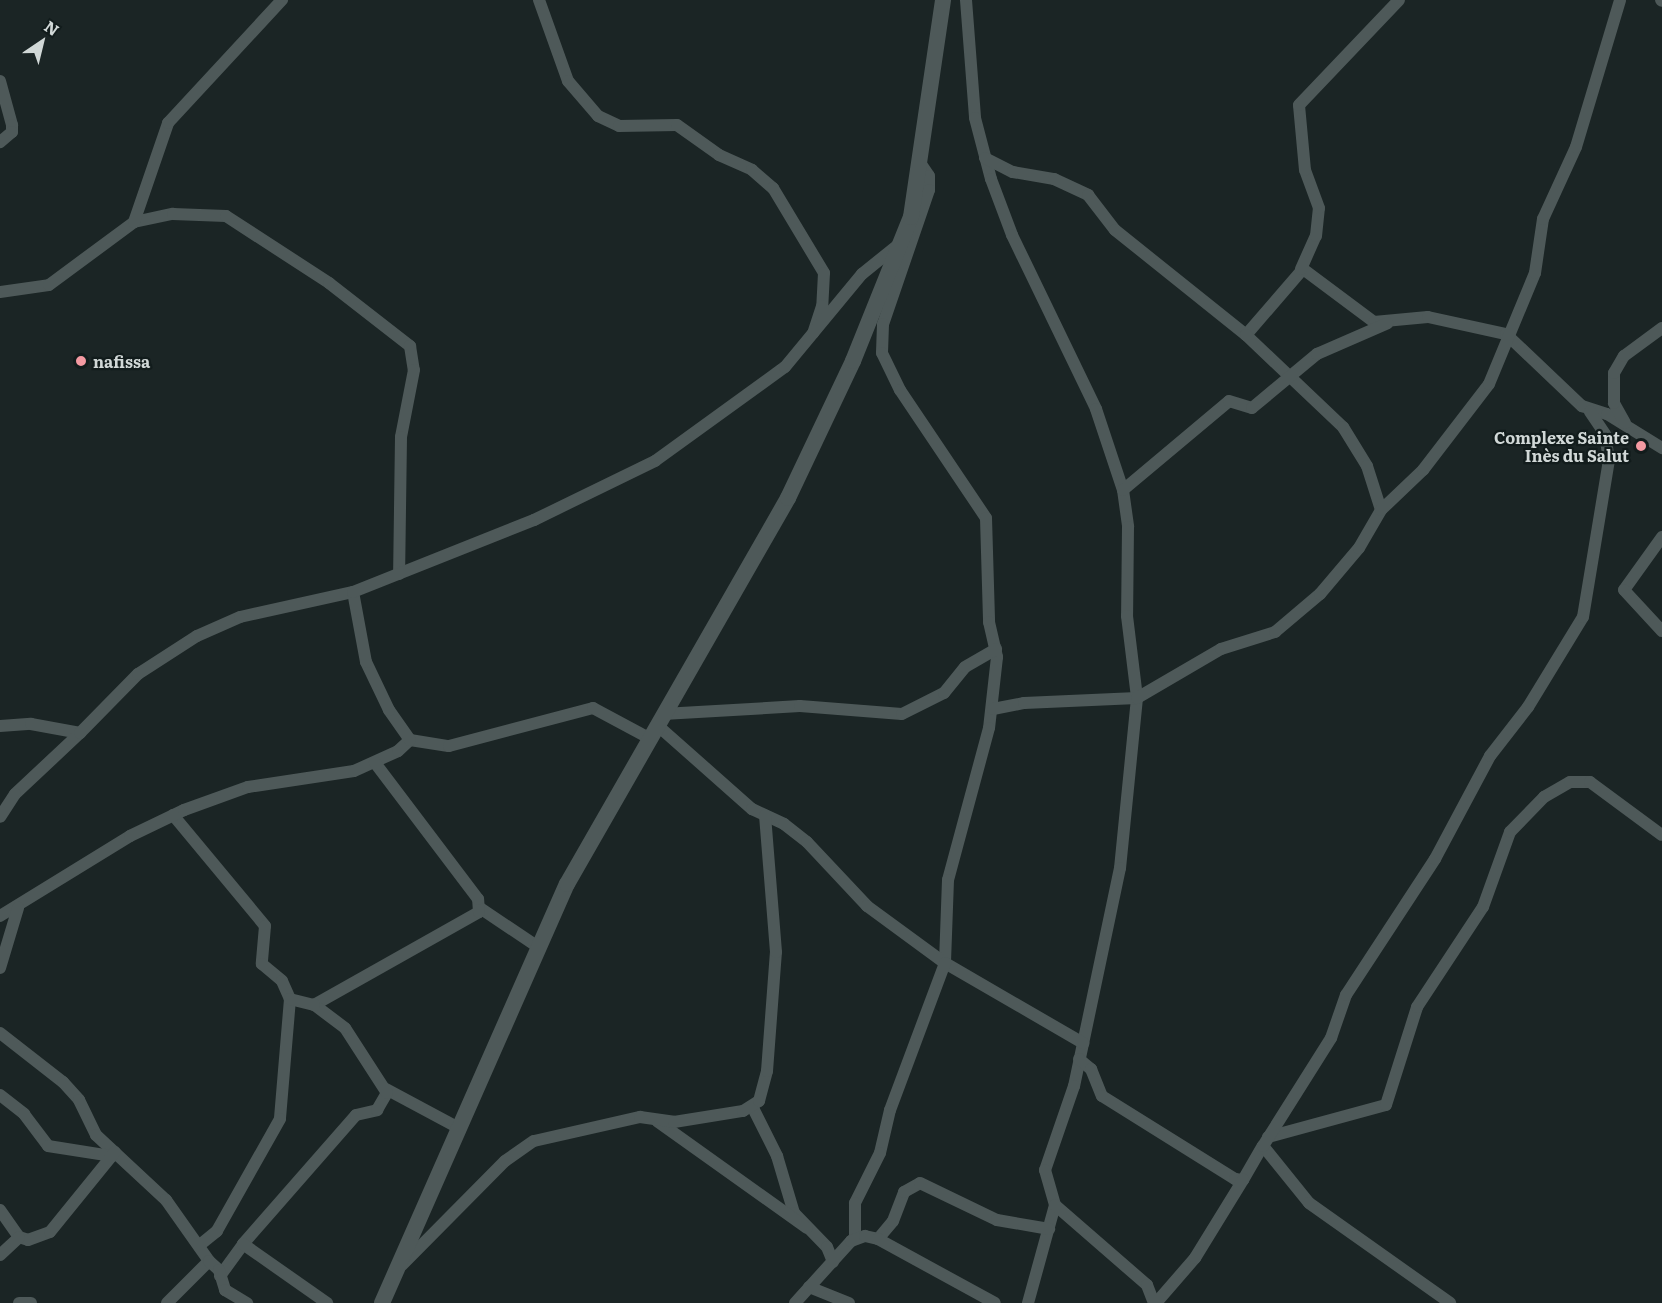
<!DOCTYPE html>
<meta charset="utf-8">
<style>
body{margin:0}
#map{position:relative;width:1662px;height:1303px;overflow:hidden;background:#1b2525;font-family:Literata,serif}
div>[style]{position:absolute}
.street>*{height:12px;margin:-6px;padding:0 6px;transform-origin:6px;border-radius:6px;background:#4e5959}
.secondary>*{height:16px;margin:-8px;padding:0 8px;transform-origin:8px;border-radius:8px;background:#4e5959}
.dots>*{width:16px;height:16px;translate:-50% -50%;box-sizing:border-box;border:3px solid #121c1c;border-radius:50%}
span{translate:-50% -50%;white-space:nowrap;text-align:center;line-height:1.15;-webkit-text-stroke:4.5px #121c1c;paint-order:stroke}
.poi-label{font-size:16px;color:#d1d8d7;font-weight:700}
.left{translate:0 -50%;text-align:left}
.right{translate:-100% -50%;text-align:right}
.north{position:absolute;left:12px;top:12px;width:60px;height:60px;-webkit-text-stroke:4px #121c1c;paint-order:stroke;rotate:35deg;font-size:16px;font-weight:700;line-height:24px;text-align:center;color:#d1d8d7}
.north::after{content:'';display:block;margin:auto;width:21px;height:27px;background:#d1d8d7;clip-path:polygon(50% 0,100% 100%,50% 72%,0 100%)}
</style>
<div id="map">
<div class="street">
<i style="left:539px;top:0;width:86px;rotate:70.3deg"></i>
<i style="left:568px;top:81px;width:46px;rotate:49.4deg"></i>
<i style="left:598px;top:116px;width:23px;rotate:25deg"></i>
<i style="left:619px;top:126px;width:58px;rotate:-1deg"></i>
<i style="left:677px;top:125px;width:52px;rotate:35.5deg"></i>
<i style="left:719px;top:155px;width:36px;rotate:24deg"></i>
<i style="left:752px;top:170px;width:28px;rotate:41deg"></i>
<i style="left:773px;top:188px;width:99px;rotate:59deg"></i>
<i style="left:824px;top:273px;width:33px;rotate:93deg"></i>
<i style="left:822px;top:306px;width:28px;rotate:108deg"></i>
<i style="left:966px;top:0;width:118px;rotate:85.6deg"></i>
<i style="left:975px;top:118px;width:63px;rotate:75.3deg"></i>
<i style="left:991px;top:179px;width:60px;rotate:69.4deg"></i>
<i style="left:1012px;top:235px;width:193px;rotate:64.2deg"></i>
<i style="left:1096px;top:409px;width:85px;rotate:71.6deg"></i>
<i style="left:1123px;top:490px;width:37px;rotate:82deg"></i>
<i style="left:1128px;top:527px;width:89px;rotate:90.6deg"></i>
<i style="left:1127px;top:616px;width:83px;rotate:83deg"></i>
<i style="left:1137px;top:698px;width:171px;rotate:95.7deg"></i>
<i style="left:1120px;top:868px;width:223px;rotate:101.9deg"></i>
<i style="left:1074px;top:1086px;width:89px;rotate:109deg"></i>
<i style="left:1045px;top:1170px;width:36px;rotate:74deg"></i>
<i style="left:1055px;top:1205px;width:102px;rotate:105.4deg"></i>
<i style="left:1661px;top:0;width:1px;rotate:45deg"></i>
<i style="left:0;top:81px;width:46px;rotate:74.7deg"></i>
<i style="left:12px;top:125px;width:7px;rotate:90deg"></i>
<i style="left:12px;top:132px;width:16px;rotate:140deg"></i>
<i style="left:985px;top:158px;width:31px;rotate:27deg"></i>
<i style="left:1013px;top:172px;width:42px;rotate:9.7deg"></i>
<i style="left:1054px;top:179px;width:38px;rotate:25deg"></i>
<i style="left:1088px;top:195px;width:44px;rotate:52.4deg"></i>
<i style="left:1115px;top:230px;width:168px;rotate:38.7deg"></i>
<i style="left:1246px;top:335px;width:87px;rotate:-49.2deg"></i>
<i style="left:1303px;top:269px;width:89px;rotate:36.7deg"></i>
<i style="left:1374px;top:322px;width:54px;rotate:-5.3deg"></i>
<i style="left:1428px;top:317px;width:80px;rotate:12.3deg"></i>
<i style="left:1506px;top:334px;width:105px;rotate:43.5deg"></i>
<i style="left:1582px;top:406px;width:26px;rotate:18deg"></i>
<i style="left:1607px;top:414px;width:65px;rotate:31.7deg"></i>
<i style="left:921px;top:164px;width:14px;rotate:56deg"></i>
<i style="left:929px;top:176px;width:14px;rotate:90deg"></i>
<i style="left:929px;top:190px;width:142px;rotate:108.9deg"></i>
<i style="left:883px;top:324px;width:29px;rotate:92deg"></i>
<i style="left:882px;top:353px;width:41px;rotate:64.1deg"></i>
<i style="left:900px;top:390px;width:154px;rotate:56.1deg"></i>
<i style="left:986px;top:518px;width:104px;rotate:88.3deg"></i>
<i style="left:989px;top:622px;width:36px;rotate:77deg"></i>
<i style="left:997px;top:657px;width:71px;rotate:96.4deg"></i>
<i style="left:989px;top:728px;width:157px;rotate:105.1deg"></i>
<i style="left:948px;top:880px;width:83px;rotate:92.1deg"></i>
<i style="left:945px;top:963px;width:160px;rotate:30.1deg"></i>
<i style="left:134px;top:222px;width:40px;rotate:-12deg"></i>
<i style="left:173px;top:214px;width:53px;rotate:2.2deg"></i>
<i style="left:226px;top:216px;width:123px;rotate:33deg"></i>
<i style="left:329px;top:283px;width:103px;rotate:37.9deg"></i>
<i style="left:410px;top:346px;width:24px;rotate:81deg"></i>
<i style="left:414px;top:370px;width:68px;rotate:101deg"></i>
<i style="left:401px;top:437px;width:137px;rotate:90.8deg"></i>
<i style="left:1301px;top:269px;width:36px;rotate:-66deg"></i>
<i style="left:1316px;top:236px;width:28px;rotate:-84deg"></i>
<i style="left:1319px;top:208px;width:40px;rotate:-110.2deg"></i>
<i style="left:1305px;top:170px;width:65px;rotate:-95.3deg"></i>
<i style="left:1299px;top:105px;width:145px;rotate:-46.4deg"></i>
<i style="left:0;top:292px;width:49px;rotate:-8.1deg"></i>
<i style="left:49px;top:285px;width:106px;rotate:-36.5deg"></i>
<i style="left:134px;top:222px;width:105px;rotate:-71deg"></i>
<i style="left:168px;top:123px;width:168px;rotate:-47.2deg"></i>
<i style="left:1246px;top:335px;width:134px;rotate:43.5deg"></i>
<i style="left:1343px;top:427px;width:46px;rotate:58.4deg"></i>
<i style="left:1367px;top:466px;width:46px;rotate:72.3deg"></i>
<i style="left:1625px;top:423px;width:23px;rotate:-119deg"></i>
<i style="left:1614px;top:403px;width:30px;rotate:-90deg"></i>
<i style="left:1614px;top:373px;width:20px;rotate:-60deg"></i>
<i style="left:1624px;top:356px;width:47px;rotate:-36.4deg"></i>
<i style="left:1123px;top:490px;width:138px;rotate:-40deg"></i>
<i style="left:1229px;top:401px;width:24px;rotate:17deg"></i>
<i style="left:1252px;top:408px;width:85px;rotate:-39.7deg"></i>
<i style="left:1317px;top:354px;width:77px;rotate:-23.6deg"></i>
<i style="left:1662px;top:537px;width:65px;rotate:125.6deg"></i>
<i style="left:1624px;top:590px;width:56px;rotate:47.2deg"></i>
<i style="left:993px;top:709px;width:32px;rotate:-11deg"></i>
<i style="left:1024px;top:703px;width:113px;rotate:-2.5deg"></i>
<i style="left:1137px;top:698px;width:97px;rotate:-30.3deg"></i>
<i style="left:1221px;top:649px;width:57px;rotate:-17.5deg"></i>
<i style="left:1275px;top:632px;width:59px;rotate:-40.2deg"></i>
<i style="left:1320px;top:594px;width:60px;rotate:-49.7deg"></i>
<i style="left:1359px;top:548px;width:44px;rotate:-59.9deg"></i>
<i style="left:1381px;top:510px;width:58px;rotate:-43.6deg"></i>
<i style="left:1423px;top:470px;width:108px;rotate:-52.5deg"></i>
<i style="left:1489px;top:384px;width:120px;rotate:-67.5deg"></i>
<i style="left:1535px;top:273px;width:55px;rotate:-81.6deg"></i>
<i style="left:1543px;top:219px;width:79px;rotate:-65.4deg"></i>
<i style="left:1576px;top:147px;width:153px;rotate:-73.3deg"></i>
<i style="left:663px;top:714px;width:137px;rotate:-3.3deg"></i>
<i style="left:800px;top:706px;width:102px;rotate:4.5deg"></i>
<i style="left:902px;top:714px;width:47px;rotate:-26.6deg"></i>
<i style="left:944px;top:693px;width:33px;rotate:-51deg"></i>
<i style="left:965px;top:667px;width:36px;rotate:-30deg"></i>
<i style="left:657px;top:725px;width:127px;rotate:41.5deg"></i>
<i style="left:752px;top:809px;width:35px;rotate:25deg"></i>
<i style="left:784px;top:824px;width:29px;rotate:38deg"></i>
<i style="left:807px;top:842px;width:88px;rotate:46.8deg"></i>
<i style="left:867px;top:906px;width:97px;rotate:36.2deg"></i>
<i style="left:945px;top:963px;width:157px;rotate:110.5deg"></i>
<i style="left:890px;top:1110px;width:44px;rotate:103.1deg"></i>
<i style="left:880px;top:1153px;width:56px;rotate:116.6deg"></i>
<i style="left:855px;top:1203px;width:36px;rotate:90deg"></i>
<i style="left:0;top:726px;width:31px;rotate:-4deg"></i>
<i style="left:31px;top:724px;width:50px;rotate:10.4deg"></i>
<i style="left:80px;top:733px;width:89px;rotate:136.8deg"></i>
<i style="left:15px;top:794px;width:27px;rotate:123deg"></i>
<i style="left:80px;top:733px;width:83px;rotate:-45.5deg"></i>
<i style="left:138px;top:674px;width:70px;rotate:-32.8deg"></i>
<i style="left:197px;top:636px;width:47px;rotate:-23.8deg"></i>
<i style="left:240px;top:617px;width:116px;rotate:-12.5deg"></i>
<i style="left:410px;top:740px;width:39px;rotate:9deg"></i>
<i style="left:449px;top:746px;width:149px;rotate:-14.8deg"></i>
<i style="left:593px;top:708px;width:64px;rotate:28.2deg"></i>
<i style="left:173px;top:815px;width:144px;rotate:50.3deg"></i>
<i style="left:265px;top:926px;width:38px;rotate:95deg"></i>
<i style="left:262px;top:964px;width:26px;rotate:40deg"></i>
<i style="left:282px;top:981px;width:20px;rotate:66deg"></i>
<i style="left:290px;top:999px;width:120px;rotate:94.8deg"></i>
<i style="left:280px;top:1119px;width:129px;rotate:119.4deg"></i>
<i style="left:217px;top:1231px;width:22px;rotate:141deg"></i>
<i style="left:480px;top:908px;width:70px;rotate:33.9deg"></i>
<i style="left:0;top:916px;width:153px;rotate:-31.6deg"></i>
<i style="left:130px;top:836px;width:60px;rotate:-25.7deg"></i>
<i style="left:184px;top:810px;width:68px;rotate:-19.8deg"></i>
<i style="left:248px;top:787px;width:107px;rotate:-8.6deg"></i>
<i style="left:354px;top:771px;width:48px;rotate:-24.4deg"></i>
<i style="left:398px;top:751px;width:16px;rotate:-43deg"></i>
<i style="left:410px;top:740px;width:37px;rotate:-125deg"></i>
<i style="left:389px;top:710px;width:53px;rotate:-115.6deg"></i>
<i style="left:366px;top:662px;width:71px;rotate:-100.5deg"></i>
<i style="left:353px;top:592px;width:195px;rotate:-21.7deg"></i>
<i style="left:534px;top:520px;width:135px;rotate:-26deg"></i>
<i style="left:655px;top:461px;width:160px;rotate:-35.9deg"></i>
<i style="left:785px;top:367px;width:121px;rotate:-50.4deg"></i>
<i style="left:862px;top:274px;width:48px;rotate:-39deg"></i>
<i style="left:0;top:968px;width:63px;rotate:-73.3deg"></i>
<i style="left:314px;top:1005px;width:189px;rotate:-29.4deg"></i>
<i style="left:479px;top:912px;width:13px;rotate:-94deg"></i>
<i style="left:478px;top:899px;width:171px;rotate:-127.1deg"></i>
<i style="left:0;top:1033px;width:80px;rotate:37.9deg"></i>
<i style="left:63px;top:1082px;width:24px;rotate:48deg"></i>
<i style="left:79px;top:1100px;width:39px;rotate:64deg"></i>
<i style="left:96px;top:1135px;width:96px;rotate:42.9deg"></i>
<i style="left:166px;top:1200px;width:75px;rotate:54.8deg"></i>
<i style="left:1079px;top:1059px;width:16px;rotate:40deg"></i>
<i style="left:1091px;top:1069px;width:29px;rotate:68deg"></i>
<i style="left:1102px;top:1096px;width:157px;rotate:32deg"></i>
<i style="left:1235px;top:1179px;width:8px;rotate:7deg"></i>
<i style="left:1243px;top:1180px;width:39px;rotate:-60deg"></i>
<i style="left:1263px;top:1146px;width:73px;rotate:51.1deg"></i>
<i style="left:1309px;top:1203px;width:173px;rotate:35.3deg"></i>
<i style="left:386px;top:1089px;width:81px;rotate:28.2deg"></i>
<i style="left:0;top:1095px;width:31px;rotate:38deg"></i>
<i style="left:24px;top:1114px;width:40px;rotate:53deg"></i>
<i style="left:48px;top:1146px;width:65px;rotate:8.9deg"></i>
<i style="left:753px;top:1108px;width:54px;rotate:63.4deg"></i>
<i style="left:777px;top:1156px;width:59px;rotate:73.4deg"></i>
<i style="left:794px;top:1213px;width:47px;rotate:45.9deg"></i>
<i style="left:827px;top:1247px;width:16px;rotate:68deg"></i>
<i style="left:657px;top:1121px;width:184px;rotate:35.5deg"></i>
<i style="left:1268px;top:1137px;width:122px;rotate:-15.2deg"></i>
<i style="left:1386px;top:1105px;width:103px;rotate:-72.4deg"></i>
<i style="left:1417px;top:1007px;width:120px;rotate:-56.6deg"></i>
<i style="left:1483px;top:907px;width:80px;rotate:-70.2deg"></i>
<i style="left:1510px;top:832px;width:49px;rotate:-45.8deg"></i>
<i style="left:1544px;top:797px;width:30px;rotate:-30deg"></i>
<i style="left:1570px;top:782px;width:20px"></i>
<i style="left:1590px;top:782px;width:89px;rotate:36.4deg"></i>
<i style="left:1263px;top:1146px;width:128px;rotate:-57.8deg"></i>
<i style="left:1331px;top:1038px;width:46px;rotate:-70.8deg"></i>
<i style="left:1346px;top:995px;width:163px;rotate:-56.8deg"></i>
<i style="left:1435px;top:859px;width:117px;rotate:-61.9deg"></i>
<i style="left:1490px;top:756px;width:62px;rotate:-52.2deg"></i>
<i style="left:1528px;top:707px;width:105px;rotate:-58.6deg"></i>
<i style="left:1583px;top:617px;width:159px;rotate:-80.6deg"></i>
<i style="left:1609px;top:460px;width:26px;rotate:-99deg"></i>
<i style="left:1605px;top:434px;width:27px;rotate:-124deg"></i>
<i style="left:1055px;top:1205px;width:122px;rotate:41deg"></i>
<i style="left:1147px;top:1285px;width:19px;rotate:69deg"></i>
<i style="left:0;top:1210px;width:33px;rotate:55deg"></i>
<i style="left:19px;top:1237px;width:9px;rotate:18deg"></i>
<i style="left:28px;top:1240px;width:23px;rotate:-20deg"></i>
<i style="left:50px;top:1232px;width:103px;rotate:-50.9deg"></i>
<i style="left:878px;top:1239px;width:23px;rotate:-50deg"></i>
<i style="left:893px;top:1221px;width:31px;rotate:-69deg"></i>
<i style="left:904px;top:1192px;width:18px;rotate:-29deg"></i>
<i style="left:920px;top:1183px;width:85px;rotate:25.7deg"></i>
<i style="left:997px;top:1220px;width:53px;rotate:9.8deg"></i>
<i style="left:243px;top:1244px;width:171px;rotate:-48.8deg"></i>
<i style="left:356px;top:1115px;width:22px;rotate:-13deg"></i>
<i style="left:377px;top:1110px;width:20px;rotate:-60deg"></i>
<i style="left:387px;top:1093px;width:77px;rotate:-122.9deg"></i>
<i style="left:345px;top:1028px;width:39px;rotate:-143deg"></i>
<i style="left:314px;top:1005px;width:25px;rotate:-166deg"></i>
<i style="left:0;top:1255px;width:26px;rotate:-43deg"></i>
<i style="left:402px;top:1265px;width:146px;rotate:-45.3deg"></i>
<i style="left:505px;top:1161px;width:35px;rotate:-35deg"></i>
<i style="left:534px;top:1141px;width:109px;rotate:-12.8deg"></i>
<i style="left:640px;top:1117px;width:34px;rotate:8deg"></i>
<i style="left:674px;top:1122px;width:70px;rotate:-9.1deg"></i>
<i style="left:743px;top:1111px;width:19px;rotate:-32deg"></i>
<i style="left:759px;top:1101px;width:31px;rotate:-75deg"></i>
<i style="left:767px;top:1071px;width:119px;rotate:-85.7deg"></i>
<i style="left:776px;top:952px;width:137px;rotate:-94.6deg"></i>
<i style="left:220px;top:1276px;width:39px;rotate:-54deg"></i>
<i style="left:243px;top:1244px;width:103px;rotate:35.1deg"></i>
<i style="left:809px;top:1287px;width:43px;rotate:21.8deg"></i>
<i style="left:19px;top:1303px;width:12px"></i>
<i style="left:167px;top:1303px;width:59px;rotate:-45deg"></i>
<i style="left:209px;top:1261px;width:13px;rotate:42deg"></i>
<i style="left:219px;top:1270px;width:21px;rotate:73deg"></i>
<i style="left:225px;top:1290px;width:26px;rotate:31deg"></i>
<i style="left:795px;top:1303px;width:84px;rotate:-47.9deg"></i>
<i style="left:851px;top:1241px;width:15px;rotate:-20deg"></i>
<i style="left:865px;top:1236px;width:13px;rotate:13deg"></i>
<i style="left:878px;top:1239px;width:133px;rotate:28.7deg"></i>
<i style="left:1156px;top:1303px;width:60px;rotate:-49.1deg"></i>
<i style="left:1195px;top:1258px;width:92px;rotate:-58.4deg"></i>
</div>
<div class="secondary">
<i style="left:382px;top:1303px;width:458px;rotate:-66.2deg"></i>
<i style="left:567px;top:884px;width:445px;rotate:-60.2deg"></i>
<i style="left:788px;top:498px;width:152px;rotate:-64.6deg"></i>
<i style="left:853px;top:361px;width:155px;rotate:-68.1deg"></i>
<i style="left:911px;top:217px;width:219px;rotate:-81.6deg"></i>
</div>
<div class="dots">
<i style="left:81px;top:361px;background:#f49aa2"></i>
<i style="left:1641px;top:446px;background:#f49aa2"></i>
</div>
<div class="poi-label">
<span class="left" style="left:93px;top:361px">nafissa</span>
<span class="right" style="left:1629px;top:446px">Complexe Sainte<br>Inès du Salut</span>
</div>
<div class="north">N</div>
</div>
